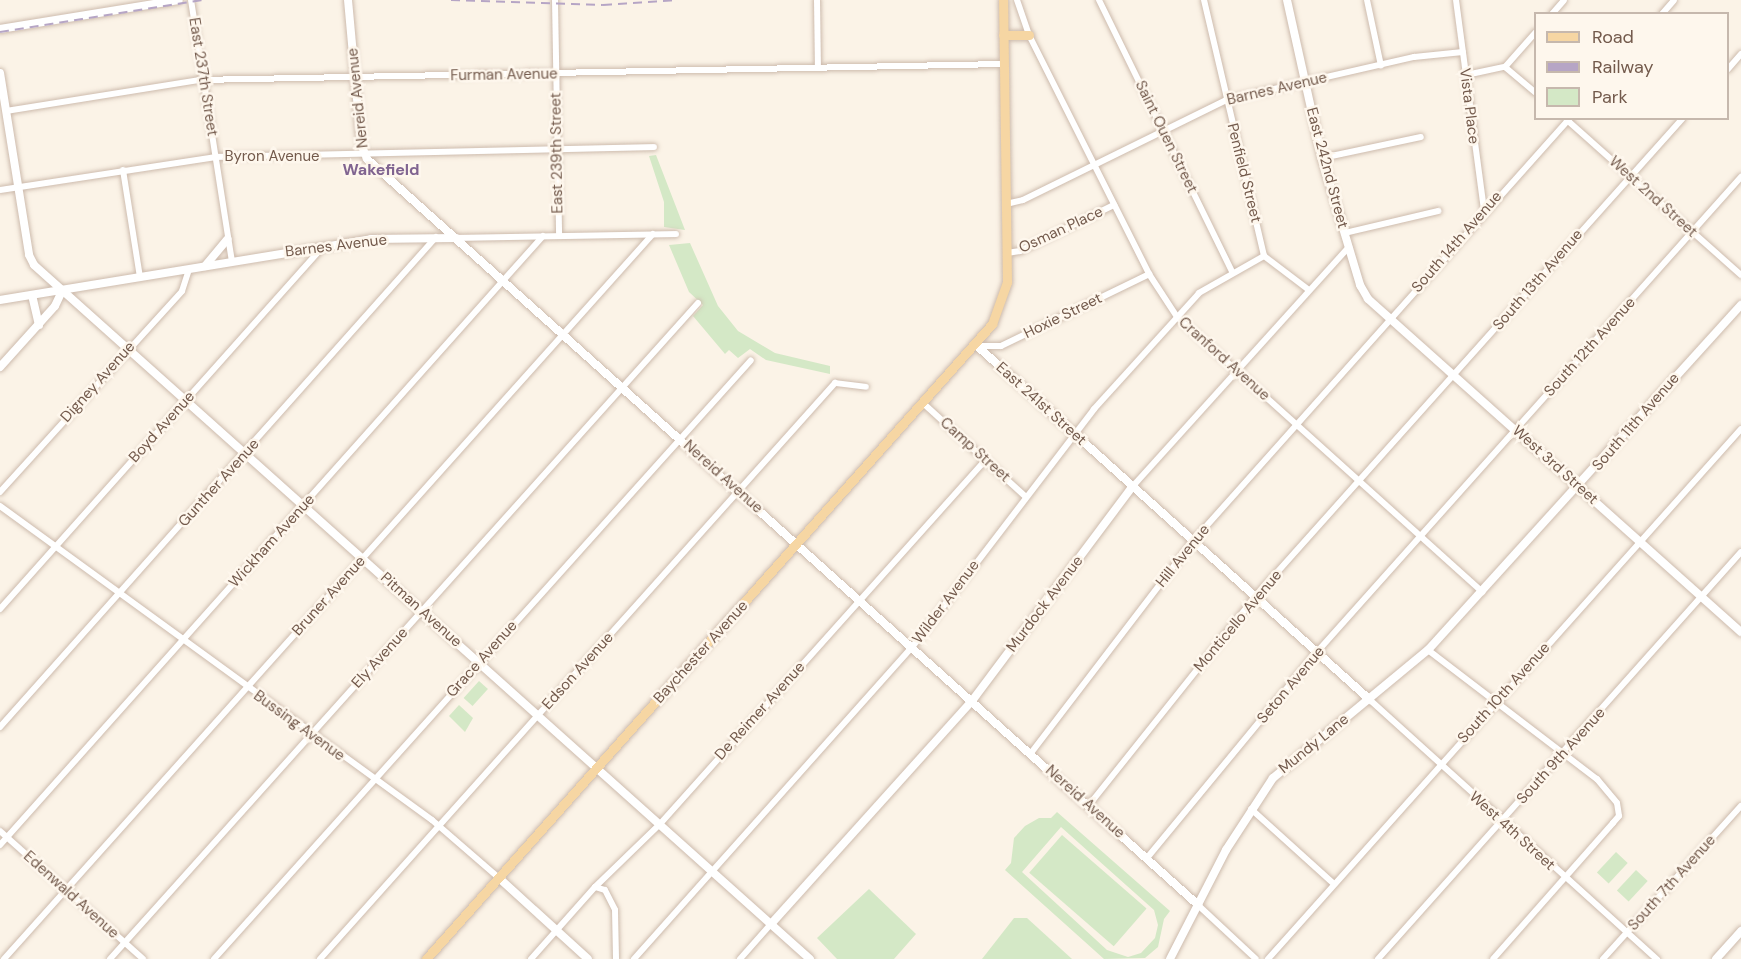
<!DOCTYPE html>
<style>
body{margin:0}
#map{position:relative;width:1741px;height:959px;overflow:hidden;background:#fbf3e7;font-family:"DM Sans",sans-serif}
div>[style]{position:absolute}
.green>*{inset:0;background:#d4e8c6;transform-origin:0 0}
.roads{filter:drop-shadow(0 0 2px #cdbbad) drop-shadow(0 0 2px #cdbbad)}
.street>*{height:6px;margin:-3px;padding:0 3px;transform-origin:3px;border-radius:3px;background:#fff}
.secondary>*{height:8px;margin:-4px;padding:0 4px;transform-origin:4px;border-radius:4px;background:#fff}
.primary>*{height:9px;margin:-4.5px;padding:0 4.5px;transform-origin:4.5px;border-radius:4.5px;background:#f6d6a3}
.rail>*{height:2px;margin-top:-1px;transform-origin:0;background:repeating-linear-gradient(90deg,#b6a5c5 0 9px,transparent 0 15px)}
span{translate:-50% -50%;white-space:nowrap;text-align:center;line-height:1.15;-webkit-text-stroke:5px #fef7ed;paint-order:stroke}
.street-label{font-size:15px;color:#735a4c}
.neighbourhood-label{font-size:16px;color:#806490;font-weight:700}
.legend{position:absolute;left:1534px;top:12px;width:195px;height:108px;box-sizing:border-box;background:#fef7ed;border:2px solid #c6b8ad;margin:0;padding:8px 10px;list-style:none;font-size:18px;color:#735a4c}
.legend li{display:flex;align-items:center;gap:12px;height:30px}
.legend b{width:30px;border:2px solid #c6b8ad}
</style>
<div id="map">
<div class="green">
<i style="clip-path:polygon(656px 155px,685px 230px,664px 227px,664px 202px,649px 156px)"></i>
<i style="clip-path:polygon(690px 243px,718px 306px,738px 331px,775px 353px,830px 366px,830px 374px,766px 360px,750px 349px,738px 358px,729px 350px,725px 354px,693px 316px,703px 305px,689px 292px,669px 245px)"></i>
<i style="left:479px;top:681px;width:12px;height:23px;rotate:42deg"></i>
<i style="clip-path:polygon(459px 705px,473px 718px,465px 732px,449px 716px)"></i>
<i style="clip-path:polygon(evenodd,1057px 812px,1170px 911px,1164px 919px,1158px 947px,1145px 958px,1104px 959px,1005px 870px,1011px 863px,1014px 838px,1025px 826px,1039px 818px,1051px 818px,1057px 812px,1061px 827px,1154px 910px,1158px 925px,1155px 938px,1141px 953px,1128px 957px,1107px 950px,1022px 872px,1061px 827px)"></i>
<i style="left:1062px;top:835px;width:112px;height:50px;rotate:41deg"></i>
<i style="left:1616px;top:852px;width:16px;height:28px;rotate:43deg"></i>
<i style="left:1636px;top:870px;width:16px;height:28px;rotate:43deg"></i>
<i style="clip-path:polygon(869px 889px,916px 934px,894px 959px,837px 959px,817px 938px)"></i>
<i style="clip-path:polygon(1014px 918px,1027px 918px,1072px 959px,982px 959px)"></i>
</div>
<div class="roads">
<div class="street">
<i style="left:191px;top:0;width:264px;rotate:81.1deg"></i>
<i style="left:555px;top:0;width:235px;rotate:89deg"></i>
<i style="left:817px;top:0;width:68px;rotate:89.2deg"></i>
<i style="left:1017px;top:0;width:37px;rotate:71deg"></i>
<i style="left:1029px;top:35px;width:267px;rotate:63.3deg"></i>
<i style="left:1149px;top:274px;width:51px;rotate:56.9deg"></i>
<i style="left:1177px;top:317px;width:411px;rotate:42deg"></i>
<i style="left:1099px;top:0;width:304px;rotate:63.9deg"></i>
<i style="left:1204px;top:0;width:263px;rotate:76.8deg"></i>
<i style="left:1264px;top:256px;width:56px;rotate:37.1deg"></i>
<i style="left:1367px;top:0;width:67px;rotate:78deg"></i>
<i style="left:1456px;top:0;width:213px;rotate:82.4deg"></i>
<i style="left:1552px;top:14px;width:18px;rotate:-49deg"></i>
<i style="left:1662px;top:14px;width:18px;rotate:-49deg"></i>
<i style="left:1505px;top:67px;width:47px;rotate:-48.5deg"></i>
<i style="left:1728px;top:69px;width:20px;rotate:-49deg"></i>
<i style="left:1466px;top:75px;width:40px;rotate:-12deg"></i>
<i style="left:1505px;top:67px;width:40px;rotate:40deg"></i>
<i style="left:6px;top:111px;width:195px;rotate:-9.1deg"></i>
<i style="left:199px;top:80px;width:805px;rotate:-1.14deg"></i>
<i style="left:1567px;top:120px;width:233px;rotate:41.7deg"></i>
<i style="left:1322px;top:158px;width:101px;rotate:-12deg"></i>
<i style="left:123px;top:170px;width:108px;rotate:81deg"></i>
<i style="left:0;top:190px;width:219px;rotate:-8.7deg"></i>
<i style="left:216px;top:157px;width:438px;rotate:-1.3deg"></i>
<i style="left:1006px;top:204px;width:17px;rotate:-13deg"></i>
<i style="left:1023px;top:200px;width:226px;rotate:-26.2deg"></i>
<i style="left:1226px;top:100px;width:193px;rotate:-12.9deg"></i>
<i style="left:1414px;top:57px;width:49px;rotate:-5.8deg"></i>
<i style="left:1345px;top:233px;width:96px;rotate:-13.3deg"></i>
<i style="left:456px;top:238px;width:220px;rotate:-1deg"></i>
<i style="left:1007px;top:253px;width:13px;rotate:-9deg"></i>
<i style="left:1020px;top:251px;width:105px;rotate:-26.1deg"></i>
<i style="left:979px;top:346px;width:22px"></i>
<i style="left:1001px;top:346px;width:165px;rotate:-25.9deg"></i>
<i style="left:923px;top:403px;width:139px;rotate:42.4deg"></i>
<i style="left:1133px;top:486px;width:322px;rotate:-47.9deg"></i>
<i style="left:0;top:492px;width:271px;rotate:-47.8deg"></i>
<i style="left:182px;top:291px;width:23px;rotate:-72deg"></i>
<i style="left:0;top:506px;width:534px;rotate:36.01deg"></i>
<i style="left:432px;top:820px;width:89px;rotate:40.9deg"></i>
<i style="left:0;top:609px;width:485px;rotate:-48.3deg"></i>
<i style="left:1428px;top:650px;width:213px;rotate:37.4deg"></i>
<i style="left:1597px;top:779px;width:31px;rotate:50deg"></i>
<i style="left:1617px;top:803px;width:13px;rotate:81deg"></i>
<i style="left:1619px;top:816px;width:9px;rotate:131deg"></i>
<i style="left:1613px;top:823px;width:181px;rotate:131.4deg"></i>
<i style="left:1370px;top:700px;width:387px;rotate:42.1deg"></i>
<i style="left:0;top:727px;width:656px;rotate:-48.34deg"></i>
<i style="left:1031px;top:753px;width:267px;rotate:-52.6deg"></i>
<i style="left:1193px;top:541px;width:567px;rotate:-48.29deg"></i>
<i style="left:1089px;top:805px;width:266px;rotate:-51.4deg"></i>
<i style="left:1255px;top:597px;width:642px;rotate:-48.22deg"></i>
<i style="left:1251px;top:809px;width:110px;rotate:42.1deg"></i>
<i style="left:0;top:831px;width:192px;rotate:41.8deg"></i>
<i style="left:0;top:845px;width:816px;rotate:-48.28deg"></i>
<i style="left:1147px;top:858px;width:267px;rotate:-50.5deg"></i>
<i style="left:1317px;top:652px;width:637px;rotate:-48.25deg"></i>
<i style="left:595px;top:887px;width:10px;rotate:17deg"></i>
<i style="left:605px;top:890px;width:22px;rotate:63deg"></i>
<i style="left:615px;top:910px;width:49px;rotate:88.8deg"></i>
<i style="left:1198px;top:905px;width:79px;rotate:43deg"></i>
<i style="left:4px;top:959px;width:973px;rotate:-48.17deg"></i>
<i style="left:110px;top:959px;width:881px;rotate:-48.13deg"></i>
<i style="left:214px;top:959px;width:804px;rotate:-48.12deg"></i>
<i style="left:320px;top:959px;width:773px;rotate:-48.2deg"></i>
<i style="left:835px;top:383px;width:31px;rotate:7deg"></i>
<i style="left:531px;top:959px;width:96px;rotate:-48.4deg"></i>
<i style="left:595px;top:887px;width:91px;rotate:-44.1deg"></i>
<i style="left:660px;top:824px;width:488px;rotate:-48.2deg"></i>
<i style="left:634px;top:959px;width:419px;rotate:-48.3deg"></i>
<i style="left:913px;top:646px;width:298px;rotate:-52.6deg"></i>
<i style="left:1094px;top:409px;width:156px;rotate:-47.8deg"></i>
<i style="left:1199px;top:293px;width:75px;rotate:-29.6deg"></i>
<i style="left:740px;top:959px;width:47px;rotate:-48.5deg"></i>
<i style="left:1268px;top:959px;width:710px;rotate:-48.25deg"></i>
<i style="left:1378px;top:959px;width:545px;rotate:-48.27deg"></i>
<i style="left:1603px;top:959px;width:206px;rotate:-48deg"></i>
</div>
<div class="secondary">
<i style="left:348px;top:0;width:145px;rotate:84.8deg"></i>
<i style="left:361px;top:144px;width:16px;rotate:68deg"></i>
<i style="left:367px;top:159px;width:1117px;rotate:41.91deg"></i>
<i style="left:1287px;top:0;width:162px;rotate:77.5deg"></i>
<i style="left:1322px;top:158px;width:133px;rotate:73.3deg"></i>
<i style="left:1360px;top:285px;width:16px;rotate:60deg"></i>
<i style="left:1368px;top:299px;width:500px;rotate:41.76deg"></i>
<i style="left:0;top:29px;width:181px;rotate:-9.2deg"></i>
<i style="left:0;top:73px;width:184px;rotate:80.9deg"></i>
<i style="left:29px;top:255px;width:11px;rotate:63deg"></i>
<i style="left:34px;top:265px;width:1041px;rotate:41.81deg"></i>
<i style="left:205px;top:266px;width:35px;rotate:-50deg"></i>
<i style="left:32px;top:295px;width:31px;rotate:77deg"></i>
<i style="left:0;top:300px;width:376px;rotate:-9.3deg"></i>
<i style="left:371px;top:239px;width:85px;rotate:-0.7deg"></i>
<i style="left:976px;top:345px;width:530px;rotate:42.02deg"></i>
<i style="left:0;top:367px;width:82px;rotate:-48deg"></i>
<i style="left:55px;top:306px;width:17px;rotate:-65deg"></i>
<i style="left:499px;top:878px;width:120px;rotate:42.3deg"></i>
<i style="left:771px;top:924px;width:300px;rotate:-48deg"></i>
<i style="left:972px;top:701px;width:269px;rotate:-53.2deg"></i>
<i style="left:1170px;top:959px;width:123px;rotate:-62.8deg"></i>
<i style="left:1226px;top:850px;width:86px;rotate:-56.9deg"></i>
<i style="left:1273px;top:778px;width:201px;rotate:-39.6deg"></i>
<i style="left:1428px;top:650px;width:466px;rotate:-47.8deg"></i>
<i style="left:1716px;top:959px;width:38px;rotate:-48deg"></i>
</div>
<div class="primary">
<i style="left:1003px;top:35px;width:26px"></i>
<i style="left:426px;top:959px;width:851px;rotate:-48.29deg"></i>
<i style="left:992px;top:324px;width:45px;rotate:-70.3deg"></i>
<i style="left:1007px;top:282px;width:282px;rotate:-90.8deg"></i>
</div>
</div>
<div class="rail">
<i style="left:451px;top:0;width:152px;rotate:1.9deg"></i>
<i style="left:603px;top:5px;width:75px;rotate:-3.8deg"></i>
<i style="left:0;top:32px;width:205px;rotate:-9deg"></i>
</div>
<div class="street-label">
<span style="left:504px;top:75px;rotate:-1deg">Furman Avenue</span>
<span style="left:203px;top:77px;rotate:81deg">East 237th Street</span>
<span style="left:1277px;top:89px;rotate:-13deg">Barnes Avenue</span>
<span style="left:358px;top:98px;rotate:-96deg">Nereid Avenue</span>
<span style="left:1469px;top:106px;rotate:83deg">Vista Place</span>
<span style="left:1166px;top:137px;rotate:64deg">Saint Ouen Street</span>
<span style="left:557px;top:153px;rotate:-91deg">East 239th Street</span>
<span style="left:272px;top:157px">Byron Avenue</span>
<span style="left:1327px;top:168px;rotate:75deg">East 242nd Street</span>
<span style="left:1244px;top:173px;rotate:76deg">Penfield Street</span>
<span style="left:1653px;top:197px;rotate:42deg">West 2nd Street</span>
<span style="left:1061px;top:230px;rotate:-25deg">Osman Place</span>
<span style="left:1457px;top:242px;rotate:-49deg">South 14th Avenue</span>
<span style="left:336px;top:246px;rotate:-7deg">Barnes Avenue</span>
<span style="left:1538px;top:280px;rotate:-49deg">South 13th Avenue</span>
<span style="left:1063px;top:316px;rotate:-26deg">Hoxie Street</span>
<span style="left:1590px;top:347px;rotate:-48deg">South 12th Avenue</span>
<span style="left:1224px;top:359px;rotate:42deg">Cranford Avenue</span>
<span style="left:98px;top:382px;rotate:-48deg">Digney Avenue</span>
<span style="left:1041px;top:404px;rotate:42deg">East 241st Street</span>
<span style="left:1636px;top:422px;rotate:-49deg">South 11th Avenue</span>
<span style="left:162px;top:427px;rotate:-48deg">Boyd Avenue</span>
<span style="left:975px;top:450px;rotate:42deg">Camp Street</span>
<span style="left:1555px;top:465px;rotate:42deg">West 3rd Street</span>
<span style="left:723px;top:477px;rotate:42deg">Nereid Avenue</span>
<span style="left:219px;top:483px;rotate:-48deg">Gunther Avenue</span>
<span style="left:272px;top:541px;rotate:-48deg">Wickham Avenue</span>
<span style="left:1183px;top:556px;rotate:-51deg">Hill Avenue</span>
<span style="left:329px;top:596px;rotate:-48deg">Bruner Avenue</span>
<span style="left:946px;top:602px;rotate:-53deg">Wilder Avenue</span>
<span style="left:1045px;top:604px;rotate:-53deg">Murdock Avenue</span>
<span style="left:421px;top:610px;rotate:42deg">Pitman Avenue</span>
<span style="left:1238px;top:621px;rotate:-50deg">Monticello Avenue</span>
<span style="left:701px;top:652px;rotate:-48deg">Baychester Avenue</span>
<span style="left:380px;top:658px;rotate:-48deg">Ely Avenue</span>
<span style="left:482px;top:659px;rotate:-48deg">Grace Avenue</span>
<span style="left:578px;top:671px;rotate:-48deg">Edson Avenue</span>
<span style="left:1291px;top:685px;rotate:-50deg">Seton Avenue</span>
<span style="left:1504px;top:693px;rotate:-48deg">South 10th Avenue</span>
<span style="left:760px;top:711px;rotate:-48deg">De Reimer Avenue</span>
<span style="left:299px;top:726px;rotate:36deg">Bussing Avenue</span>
<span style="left:1314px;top:744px;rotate:-39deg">Mundy Lane</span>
<span style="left:1561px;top:756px;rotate:-48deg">South 9th Avenue</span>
<span style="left:1085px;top:802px;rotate:42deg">Nereid Avenue</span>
<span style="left:1512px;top:831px;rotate:42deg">West 4th Street</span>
<span style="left:1672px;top:883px;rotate:-48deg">South 7th Avenue</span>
<span style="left:71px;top:895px;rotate:42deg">Edenwald Avenue</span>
</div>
<div class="neighbourhood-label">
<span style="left:381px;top:170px">Wakefield</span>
</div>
<ul class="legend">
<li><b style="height:8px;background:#f6d6a3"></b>Road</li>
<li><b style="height:8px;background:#b6a5c5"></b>Railway</li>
<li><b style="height:16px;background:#d4e8c6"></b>Park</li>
</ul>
</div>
